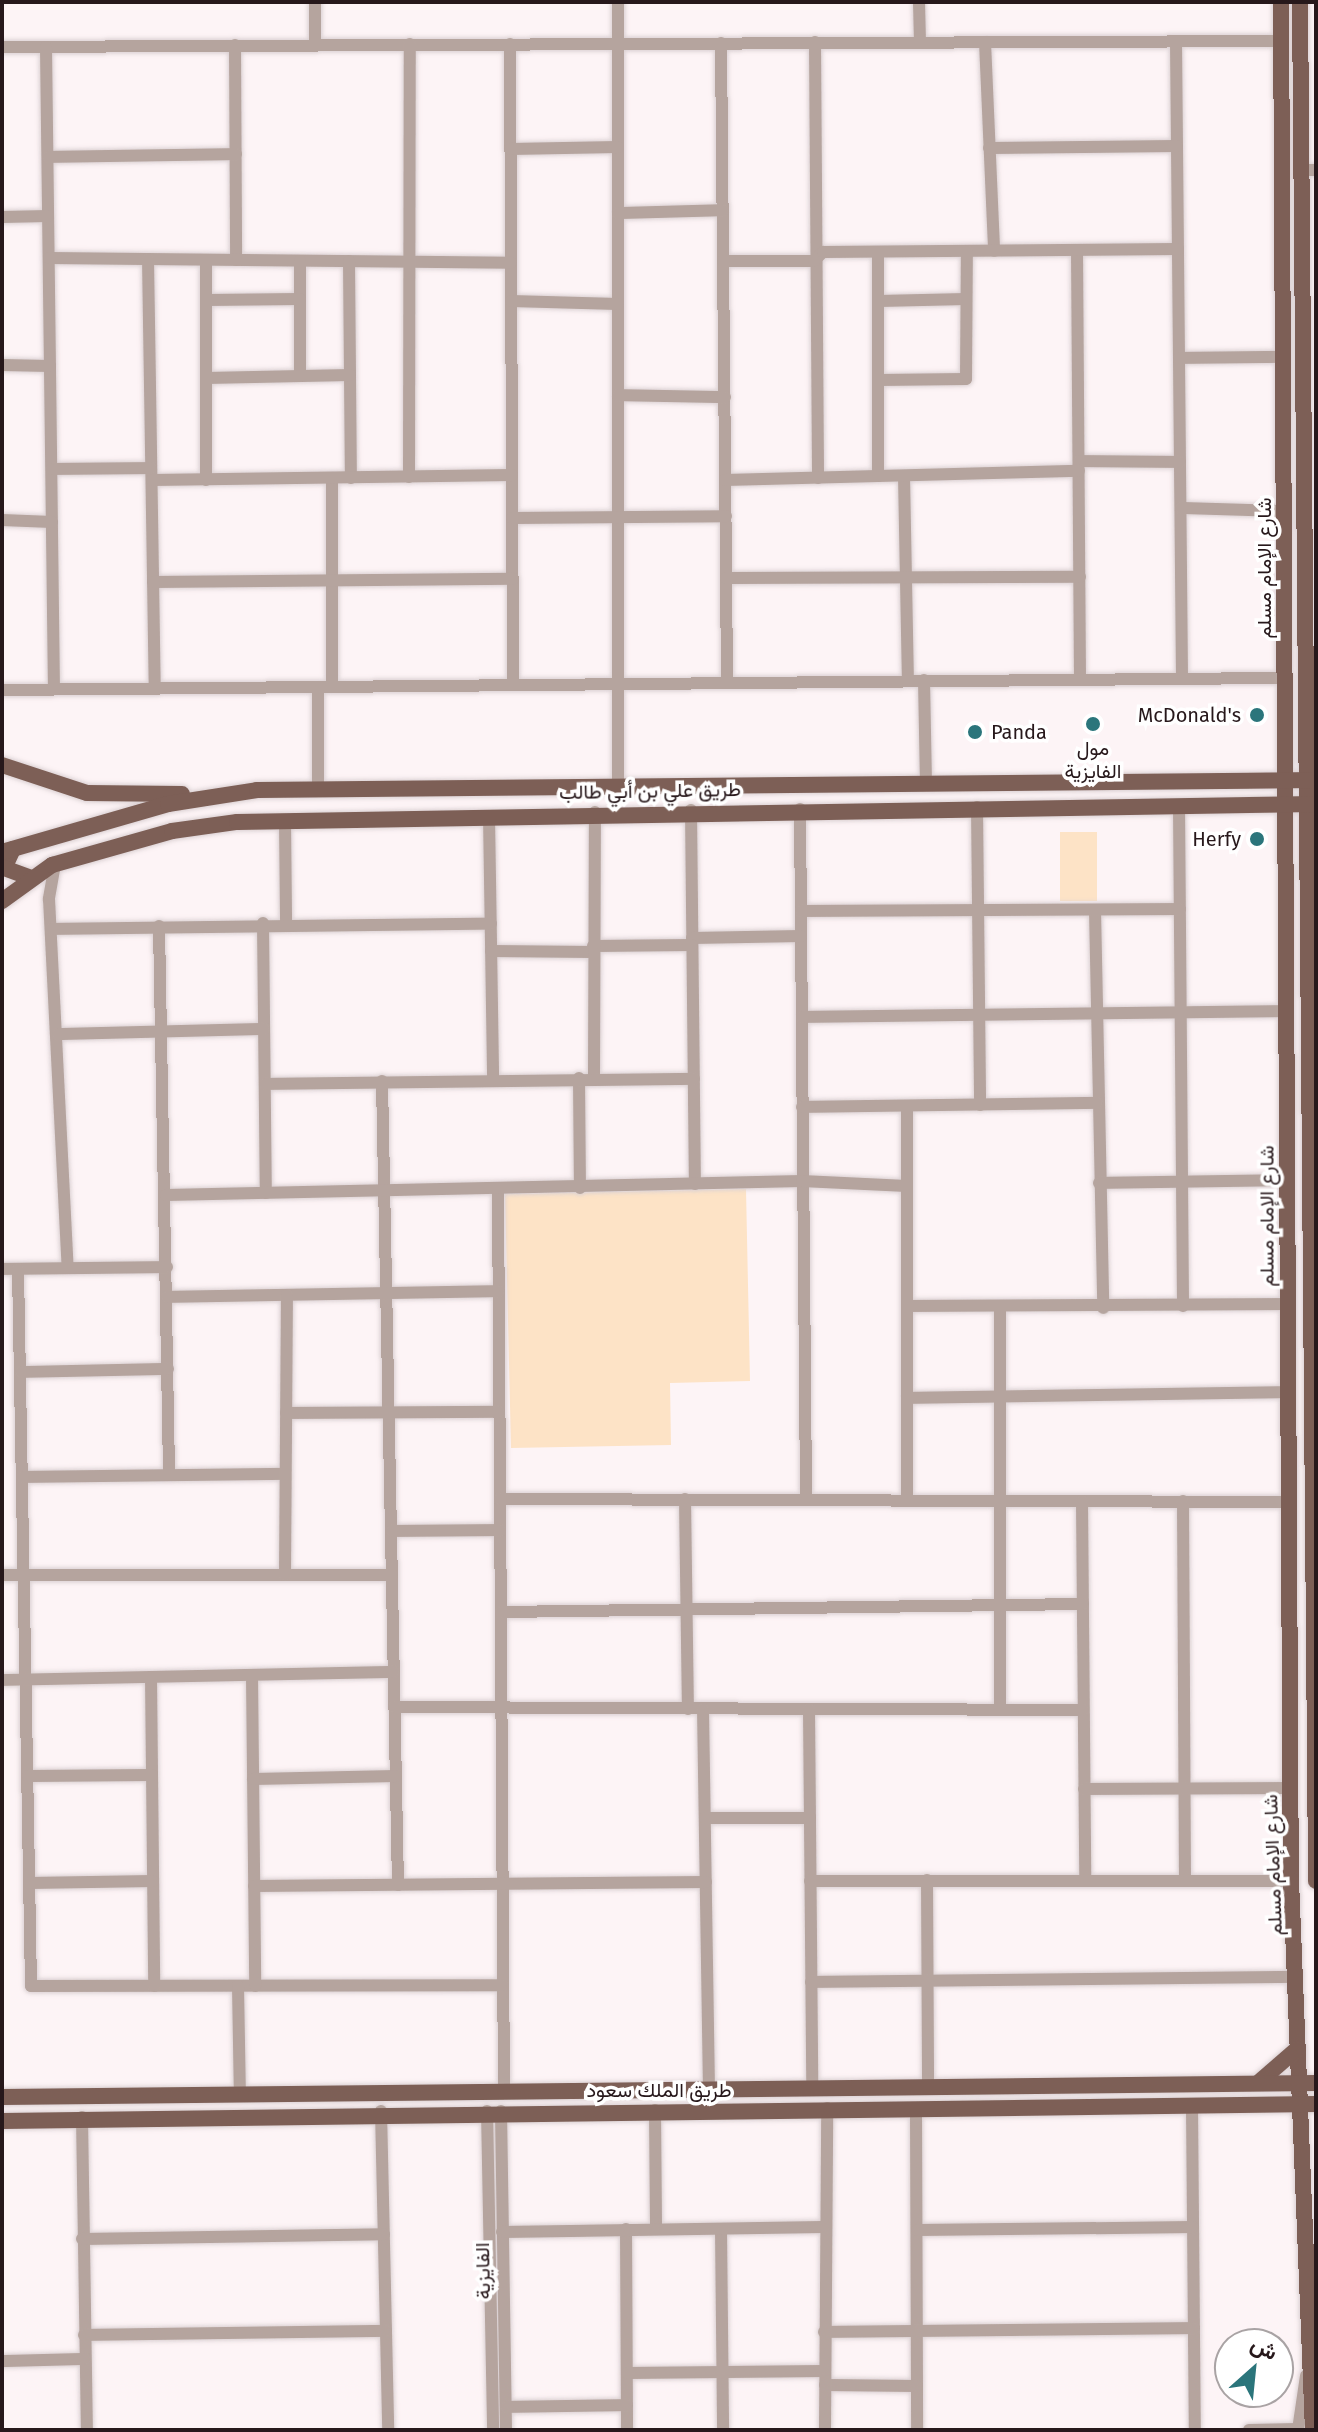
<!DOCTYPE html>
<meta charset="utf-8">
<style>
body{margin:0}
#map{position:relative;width:1318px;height:2432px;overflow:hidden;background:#fdf4f6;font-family:"Fira Sans",Vazirmatn,sans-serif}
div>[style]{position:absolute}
.green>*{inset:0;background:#fde3c6;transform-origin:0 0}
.roads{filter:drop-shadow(0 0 2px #dbd1d3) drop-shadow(0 0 2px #dbd1d3)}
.minor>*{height:12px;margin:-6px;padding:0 6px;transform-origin:6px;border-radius:6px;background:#b5a49e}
.major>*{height:16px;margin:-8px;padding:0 8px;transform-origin:8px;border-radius:8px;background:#7d5f56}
.dots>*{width:22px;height:22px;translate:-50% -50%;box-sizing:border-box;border:4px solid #fff;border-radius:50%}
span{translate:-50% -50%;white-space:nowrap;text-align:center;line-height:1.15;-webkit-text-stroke:7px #fff;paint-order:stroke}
.street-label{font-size:20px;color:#27181b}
.poi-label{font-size:20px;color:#27181b}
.right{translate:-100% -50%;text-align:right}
.left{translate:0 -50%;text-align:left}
.frame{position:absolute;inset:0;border:4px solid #27181b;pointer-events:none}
.north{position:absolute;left:1214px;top:2328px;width:80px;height:80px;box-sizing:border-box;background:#fff;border:2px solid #a9a3a4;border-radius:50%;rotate:27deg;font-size:22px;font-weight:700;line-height:32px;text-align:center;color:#27181b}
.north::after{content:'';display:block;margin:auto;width:28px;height:36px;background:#2b757b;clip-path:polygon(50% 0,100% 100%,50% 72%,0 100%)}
</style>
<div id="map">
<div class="green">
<i style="left:1060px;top:832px;width:37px;height:69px"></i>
<i style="clip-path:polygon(746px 1189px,750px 1381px,670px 1383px,671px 1445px,511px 1448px,505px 1194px)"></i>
</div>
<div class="roads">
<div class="minor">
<i style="left:315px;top:2px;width:43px;rotate:90deg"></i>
<i style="left:618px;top:2px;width:782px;rotate:90deg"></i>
<i style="left:919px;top:2px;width:40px;rotate:88.6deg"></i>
<i style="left:1176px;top:41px;width:638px;rotate:89.46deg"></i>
<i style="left:815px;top:42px;width:436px;rotate:89.6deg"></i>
<i style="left:985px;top:42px;width:209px;rotate:87.5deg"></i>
<i style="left:721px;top:43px;width:640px;rotate:89.46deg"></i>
<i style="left:510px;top:44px;width:641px;rotate:89.73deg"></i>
<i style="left:235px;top:45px;width:215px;rotate:89.7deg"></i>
<i style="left:2px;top:47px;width:1279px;rotate:-0.27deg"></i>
<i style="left:46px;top:47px;width:642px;rotate:89.29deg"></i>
<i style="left:989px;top:148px;width:188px;rotate:-0.6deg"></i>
<i style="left:510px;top:149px;width:108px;rotate:-1.1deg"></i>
<i style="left:48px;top:157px;width:188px;rotate:-0.9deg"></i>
<i style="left:1302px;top:170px;width:14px"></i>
<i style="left:618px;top:213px;width:105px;rotate:-1.6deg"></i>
<i style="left:2px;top:217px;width:46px;rotate:-1.2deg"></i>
<i style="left:1077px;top:250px;width:430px;rotate:89.6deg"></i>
<i style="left:49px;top:258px;width:462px;rotate:0.6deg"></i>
<i style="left:148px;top:259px;width:429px;rotate:89.1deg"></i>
<i style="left:300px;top:261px;width:115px;rotate:90deg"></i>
<i style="left:349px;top:261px;width:217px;rotate:89.5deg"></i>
<i style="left:723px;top:261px;width:91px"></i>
<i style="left:814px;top:261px;width:13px;rotate:-45deg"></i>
<i style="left:823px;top:252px;width:355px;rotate:-0.5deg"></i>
<i style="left:206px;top:300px;width:94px;rotate:-0.6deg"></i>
<i style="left:511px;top:301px;width:107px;rotate:1.6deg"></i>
<i style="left:879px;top:301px;width:87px;rotate:-1.3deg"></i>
<i style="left:1179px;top:358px;width:104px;rotate:-0.6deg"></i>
<i style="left:2px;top:365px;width:48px;rotate:1.2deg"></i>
<i style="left:206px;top:378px;width:144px;rotate:-1.2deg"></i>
<i style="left:878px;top:380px;width:88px;rotate:-0.7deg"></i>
<i style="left:966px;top:379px;width:128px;rotate:-89.6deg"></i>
<i style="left:618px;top:395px;width:107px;rotate:1.1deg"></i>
<i style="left:1079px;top:461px;width:101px;rotate:0.6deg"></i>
<i style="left:52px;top:469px;width:99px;rotate:-0.6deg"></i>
<i style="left:878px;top:476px;width:224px;rotate:-90deg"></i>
<i style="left:904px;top:476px;width:204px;rotate:88.9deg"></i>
<i style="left:409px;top:477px;width:433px;rotate:-89.9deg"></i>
<i style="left:332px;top:478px;width:208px;rotate:90deg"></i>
<i style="left:152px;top:480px;width:360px;rotate:-0.8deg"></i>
<i style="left:206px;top:480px;width:220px;rotate:-90deg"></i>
<i style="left:725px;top:480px;width:354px;rotate:-1.5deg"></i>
<i style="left:1181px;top:508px;width:103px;rotate:1.7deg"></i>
<i style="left:512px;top:518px;width:214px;rotate:-0.5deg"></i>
<i style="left:2px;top:520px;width:50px;rotate:2.3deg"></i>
<i style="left:726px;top:578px;width:354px;rotate:-0.2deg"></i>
<i style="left:153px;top:582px;width:360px;rotate:-0.5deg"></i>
<i style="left:924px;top:680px;width:101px;rotate:88.9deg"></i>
<i style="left:318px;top:687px;width:101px;rotate:90deg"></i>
<i style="left:2px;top:690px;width:1283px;rotate:-0.54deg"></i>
<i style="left:1179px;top:805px;width:501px;rotate:89.54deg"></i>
<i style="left:977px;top:807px;width:298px;rotate:89.4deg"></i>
<i style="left:800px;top:809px;width:691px;rotate:89.5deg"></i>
<i style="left:691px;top:810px;width:374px;rotate:89.4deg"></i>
<i style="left:489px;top:816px;width:264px;rotate:89.1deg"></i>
<i style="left:285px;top:820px;width:104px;rotate:89.4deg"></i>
<i style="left:55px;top:864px;width:36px;rotate:100deg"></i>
<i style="left:49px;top:899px;width:369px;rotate:87.1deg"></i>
<i style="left:1095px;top:910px;width:398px;rotate:88.8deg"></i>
<i style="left:801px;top:911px;width:379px;rotate:-0.3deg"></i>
<i style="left:263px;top:923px;width:270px;rotate:89.4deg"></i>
<i style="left:159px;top:926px;width:548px;rotate:88.95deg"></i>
<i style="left:51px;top:929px;width:440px;rotate:-0.7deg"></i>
<i style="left:692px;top:938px;width:109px;rotate:-1.1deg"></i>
<i style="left:593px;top:946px;width:99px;rotate:-0.6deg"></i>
<i style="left:491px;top:951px;width:102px;rotate:0.6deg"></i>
<i style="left:802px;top:1017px;width:483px;rotate:-0.7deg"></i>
<i style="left:58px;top:1034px;width:206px;rotate:-1.4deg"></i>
<i style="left:579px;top:1078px;width:110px;rotate:89.5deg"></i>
<i style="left:594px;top:1078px;width:266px;rotate:-89.8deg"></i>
<i style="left:382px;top:1081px;width:804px;rotate:88.86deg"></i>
<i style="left:265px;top:1084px;width:429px;rotate:-0.7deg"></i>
<i style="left:802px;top:1107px;width:295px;rotate:-0.8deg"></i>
<i style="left:1099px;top:1183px;width:188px;rotate:-0.9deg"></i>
<i style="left:498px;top:1190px;width:903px;rotate:89.62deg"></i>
<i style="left:166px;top:1195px;width:636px;rotate:-1.26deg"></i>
<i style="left:802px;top:1181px;width:105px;rotate:2.7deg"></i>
<i style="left:2px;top:1269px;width:165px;rotate:-0.7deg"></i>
<i style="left:18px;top:1269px;width:717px;rotate:88.96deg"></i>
<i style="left:31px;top:1986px;width:472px;rotate:-0.1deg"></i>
<i style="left:167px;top:1297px;width:332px;rotate:-1deg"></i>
<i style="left:907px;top:1306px;width:380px;rotate:-0.3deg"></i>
<i style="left:21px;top:1372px;width:147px;rotate:-1.2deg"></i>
<i style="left:907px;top:1398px;width:381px;rotate:-0.9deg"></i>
<i style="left:286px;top:1413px;width:213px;rotate:-0.3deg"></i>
<i style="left:23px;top:1477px;width:262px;rotate:-0.7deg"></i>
<i style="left:500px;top:1499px;width:789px;rotate:0.22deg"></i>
<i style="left:685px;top:1499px;width:210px;rotate:89.2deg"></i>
<i style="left:907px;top:1500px;width:394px;rotate:-90deg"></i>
<i style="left:1082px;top:1501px;width:379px;rotate:89.5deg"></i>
<i style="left:1183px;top:1501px;width:380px;rotate:89.7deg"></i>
<i style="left:392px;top:1531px;width:108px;rotate:-0.5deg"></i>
<i style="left:2px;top:1575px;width:390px"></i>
<i style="left:285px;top:1575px;width:280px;rotate:-89.6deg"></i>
<i style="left:501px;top:1612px;width:582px;rotate:-0.79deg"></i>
<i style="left:252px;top:1675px;width:311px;rotate:89.4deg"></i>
<i style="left:151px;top:1677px;width:309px;rotate:89.4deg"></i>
<i style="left:2px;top:1680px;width:392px;rotate:-1.2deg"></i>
<i style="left:394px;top:1707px;width:689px;rotate:0.25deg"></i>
<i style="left:1000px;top:1707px;width:400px;rotate:-90deg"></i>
<i style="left:703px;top:1709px;width:381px;rotate:89.1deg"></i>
<i style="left:809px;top:1709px;width:380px;rotate:89.5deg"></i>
<i style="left:28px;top:1776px;width:124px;rotate:-0.5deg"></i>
<i style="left:253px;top:1779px;width:143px;rotate:-1.2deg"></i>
<i style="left:1084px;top:1789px;width:207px;rotate:-0.3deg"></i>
<i style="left:705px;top:1818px;width:105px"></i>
<i style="left:927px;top:1880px;width:207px;rotate:89.7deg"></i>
<i style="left:810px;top:1881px;width:481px"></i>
<i style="left:29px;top:1883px;width:124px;rotate:-0.9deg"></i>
<i style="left:254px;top:1886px;width:452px;rotate:-0.5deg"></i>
<i style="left:811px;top:1982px;width:486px;rotate:-0.6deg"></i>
<i style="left:238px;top:1986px;width:110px;rotate:89deg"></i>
<i style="left:1192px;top:2106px;width:324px;rotate:89.5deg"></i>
<i style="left:916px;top:2108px;width:322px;rotate:89.8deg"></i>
<i style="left:655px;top:2110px;width:119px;rotate:89.5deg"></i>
<i style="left:381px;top:2111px;width:319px;rotate:88.7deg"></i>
<i style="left:487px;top:2111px;width:319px;rotate:88.9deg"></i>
<i style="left:501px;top:2111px;width:319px;rotate:89.1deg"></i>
<i style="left:82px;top:2117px;width:313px;rotate:89.1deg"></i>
<i style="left:626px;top:2229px;width:201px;rotate:89.7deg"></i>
<i style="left:721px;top:2229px;width:201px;rotate:89.4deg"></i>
<i style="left:917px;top:2230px;width:276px;rotate:-0.6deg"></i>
<i style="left:502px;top:2232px;width:321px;rotate:-0.9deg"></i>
<i style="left:82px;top:2239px;width:302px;rotate:-0.9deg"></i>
<i style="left:824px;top:2332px;width:370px;rotate:-0.6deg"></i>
<i style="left:84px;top:2335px;width:302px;rotate:-0.8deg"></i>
<i style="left:2px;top:2361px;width:83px;rotate:-1.4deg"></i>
<i style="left:627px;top:2373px;width:197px;rotate:-0.6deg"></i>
<i style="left:825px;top:2385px;width:92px;rotate:0.6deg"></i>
<i style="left:506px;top:2407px;width:121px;rotate:-0.9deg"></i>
<i style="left:825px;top:2430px;width:322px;rotate:-89.6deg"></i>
<i style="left:1249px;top:2430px;width:49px;rotate:-1.2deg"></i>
<i style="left:1298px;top:2430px;width:55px;rotate:-81.6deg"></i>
</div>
<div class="major">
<i style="left:1281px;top:2px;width:1879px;rotate:89.7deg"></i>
<i style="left:1291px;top:1881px;width:549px;rotate:87.71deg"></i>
<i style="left:1300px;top:2px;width:1879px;rotate:89.51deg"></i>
<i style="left:2px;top:765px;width:89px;rotate:18.2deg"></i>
<i style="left:87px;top:793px;width:95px;rotate:0.6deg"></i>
<i style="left:13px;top:849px;width:21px;rotate:115deg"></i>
<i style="left:4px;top:868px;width:27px;rotate:20deg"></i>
<i style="left:2px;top:852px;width:173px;rotate:-16.1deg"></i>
<i style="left:168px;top:804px;width:90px;rotate:-8.9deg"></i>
<i style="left:257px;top:790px;width:1059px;rotate:-0.54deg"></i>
<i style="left:2px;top:901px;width:62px;rotate:-35.8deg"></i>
<i style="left:52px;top:865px;width:125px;rotate:-15.8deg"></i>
<i style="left:172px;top:831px;width:66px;rotate:-7.9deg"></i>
<i style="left:237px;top:822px;width:1079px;rotate:-0.96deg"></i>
<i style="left:1259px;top:2082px;width:50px;rotate:-41deg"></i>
<i style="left:2px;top:2097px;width:1314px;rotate:-0.61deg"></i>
<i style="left:2px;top:2121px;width:1314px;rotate:-0.74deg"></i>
</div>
</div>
<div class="dots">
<i style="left:1257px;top:715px;background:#2b757b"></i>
<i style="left:1093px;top:724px;background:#2b757b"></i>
<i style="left:975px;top:732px;background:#2b757b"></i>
<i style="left:1257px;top:839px;background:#2b757b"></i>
</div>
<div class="street-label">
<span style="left:1264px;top:568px;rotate:-90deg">شارع الإمام مسلم</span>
<span style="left:650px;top:791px;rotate:-1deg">طريق علي بن أبي طالب</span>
<span style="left:1267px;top:1216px;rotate:-90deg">شارع الإمام مسلم</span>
<span style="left:1273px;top:1865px;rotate:-92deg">شارع الإمام مسلم</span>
<span style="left:659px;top:2090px">طريق الملك سعود</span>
<span style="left:483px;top:2271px;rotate:-91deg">الفايزية</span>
</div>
<div class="poi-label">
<span class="right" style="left:1241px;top:715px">McDonald's</span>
<span class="left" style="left:991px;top:732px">Panda</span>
<span style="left:1093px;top:760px">مول<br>الفايزية</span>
<span class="right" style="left:1241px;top:839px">Herfy</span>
</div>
<div class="frame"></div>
<div class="north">ش</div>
</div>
